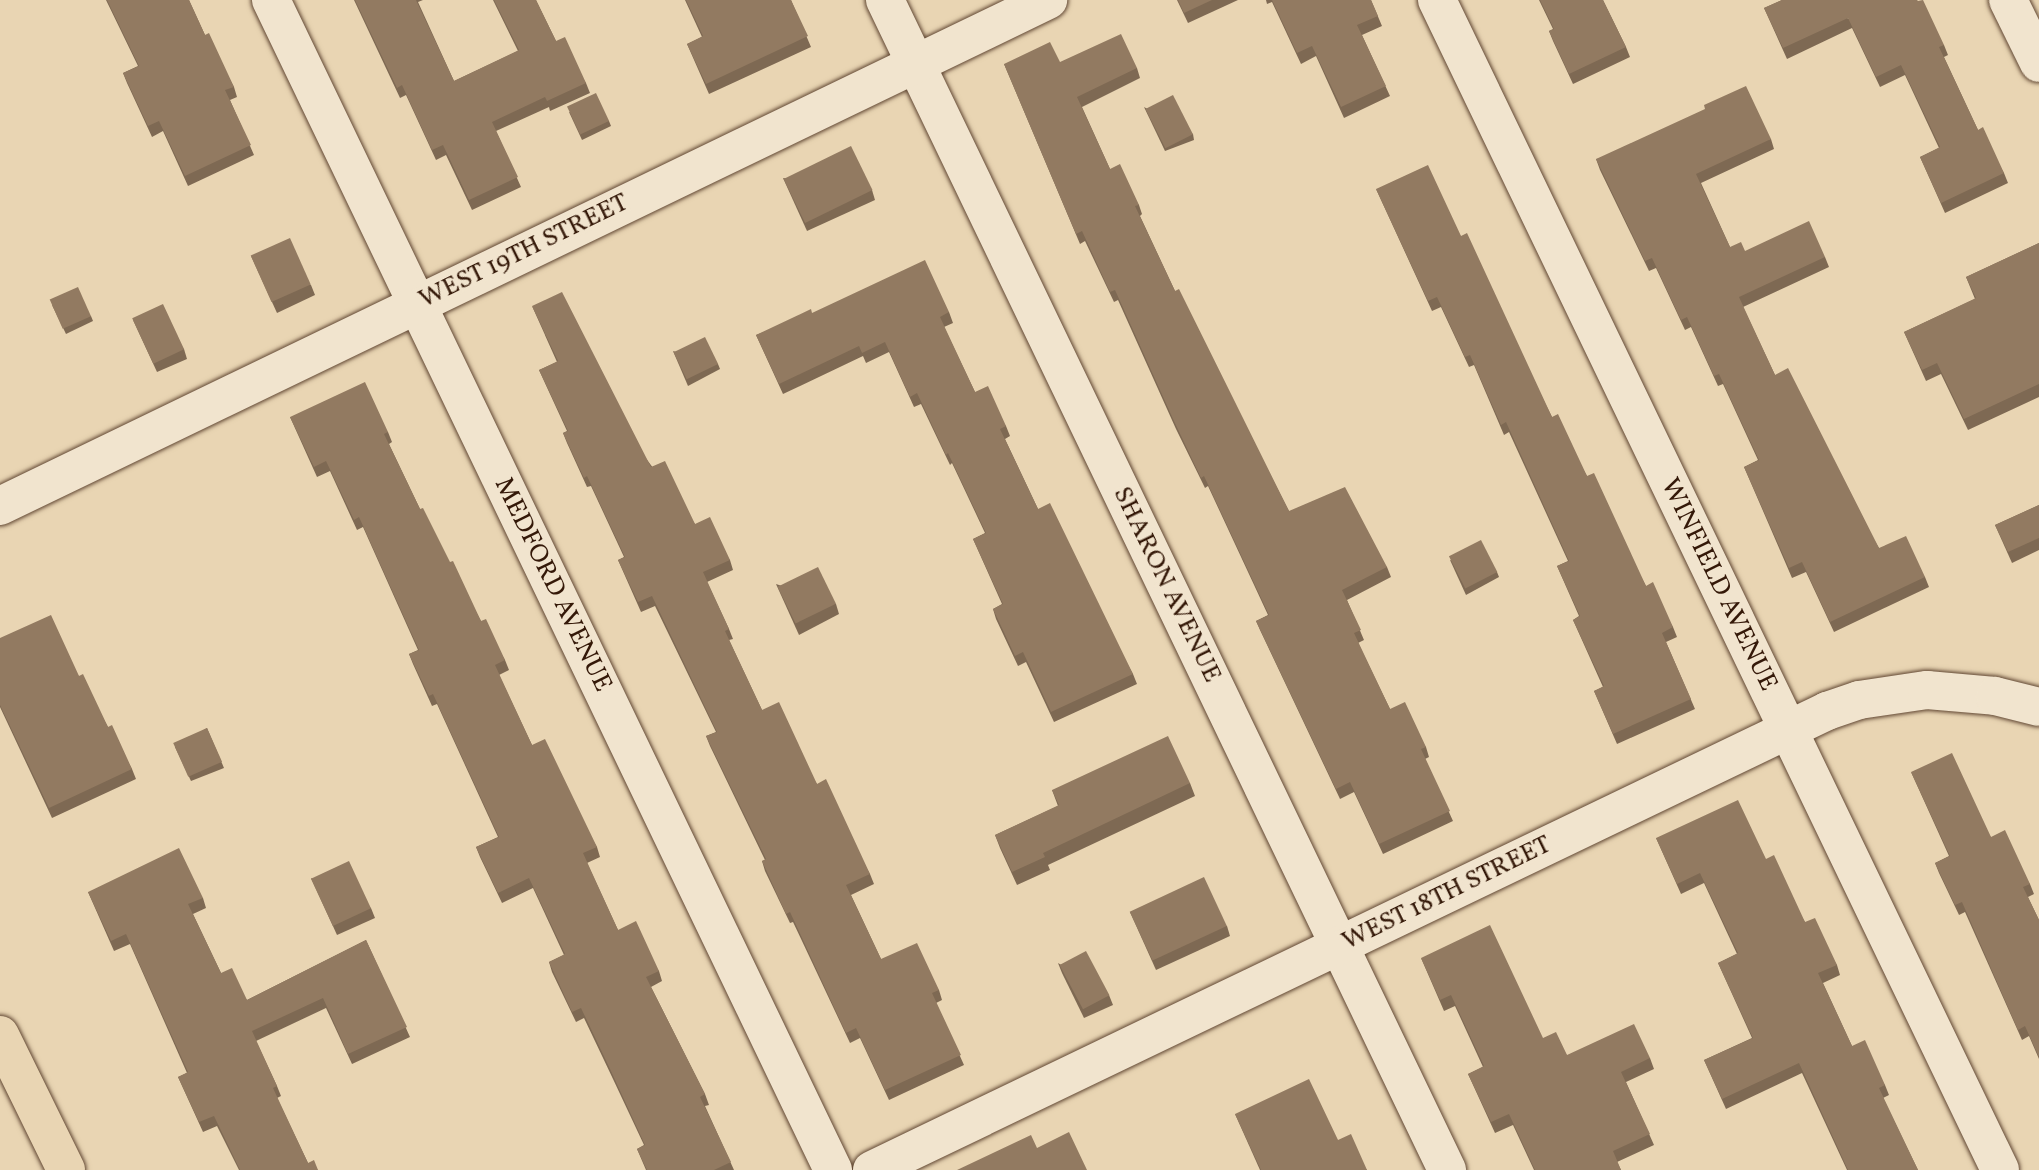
<!DOCTYPE html>
<style>
body{margin:0}
#map{position:relative;width:2039px;height:1170px;overflow:hidden;background:#e9d5b3;font-family:Vollkorn,serif}
div>[style]{position:absolute}
.roads{filter:drop-shadow(0 0 2px #614733) drop-shadow(0 0 2px #614733)}
.minor>*{height:38px;margin:-19px;padding:0 19px;transform-origin:19px;border-radius:19px;background:#f1e4ce}
.major>*{height:38px;margin:-19px;padding:0 19px;transform-origin:19px;border-radius:19px;background:#e9d5b3}
.wall>*{inset:0;background:#7e6953}
.building>*{inset:0;background:#927a61;transform-origin:0 0}
span{translate:-50% -50%;white-space:nowrap;text-align:center;line-height:1.15;-webkit-text-stroke:7px #f1e4ce;paint-order:stroke}
.street-label{font-size:26px;color:#341808}
</style>
<div id="map">
<div class="roads">
<div class="minor">
<i style="left:271px;top:0;width:1298px;rotate:64.34deg"></i>
<i style="left:885px;top:0;width:1298px;rotate:64.34deg"></i>
<i style="left:1437px;top:0;width:1298px;rotate:64.3deg"></i>
<i style="left:2008px;top:0;width:70px;rotate:63.8deg"></i>
<i style="left:0;top:506px;width:1164px;rotate:-25.77deg"></i>
<i style="left:872px;top:1170px;width:1060px;rotate:-25.67deg"></i>
<i style="left:1827px;top:711px;width:34px;rotate:-19deg"></i>
<i style="left:1859px;top:700px;width:69px;rotate:-8.4deg"></i>
<i style="left:1927px;top:690px;width:68px;rotate:5deg"></i>
<i style="left:1995px;top:696px;width:45px;rotate:14deg"></i>
</div>
<div class="major">
<i style="left:0;top:1035px;width:150px;rotate:63.9deg"></i>
</div>
</div>
<div class="wall">
<i style="clip-path:polygon(106px 0,189px 0,205px 35px,234px 87px,237px 97px,230px 100px,254px 155px,188px 186px,163px 131px,152px 137px,127px 83px,123px 73px,138px 66px)"></i>
<i style="clip-path:polygon(354px 0,423px 0,418px 2px,454px 81px,518px 51px,493px 0,536px 0,556px 41px,586px 83px,590px 93px,550px 111px,549px 107px,496px 131px,521px 187px,472px 210px,446px 155px,436px 160px,406px 95px,400px 98px)"></i>
<i style="clip-path:polygon(685px 0,791px 0,811px 47px,709px 94px,687px 44px,702px 37px)"></i>
<i style="clip-path:polygon(1177px 0,1238px 0,1188px 23px)"></i>
<i style="clip-path:polygon(1266px 0,1371px 0,1382px 26px,1362px 35px,1390px 96px,1344px 118px,1316px 56px,1301px 64px,1272px 2px,1267px 4px)"></i>
<i style="clip-path:polygon(1539px 0,1603px 0,1626px 47px,1630px 57px,1573px 84px,1553px 41px,1549px 31px,1553px 29px)"></i>
<i style="clip-path:polygon(1782px 0,1944px 45px,1948px 55px,1944px 57px,1978px 130px,2004px 173px,2008px 183px,1945px 213px,1920px 157px,1939px 148px,1905px 75px,1880px 87px,1852px 28px,1787px 59px,1764px 8px)"></i>
<i style="clip-path:polygon(1060px 62px,1137px 68px,1140px 78px,1082px 107px,1110px 169px,1139px 205px,1142px 214px,1140px 216px,1175px 291px,1289px 511px,1387px 567px,1391px 577px,1347px 600px,1364px 640px,1358px 643px,1390px 709px,1426px 747px,1429px 757px,1425px 759px,1453px 821px,1383px 854px,1354px 792px,1340px 799px,1260px 630px,1256px 621px,1268px 615px,1208px 486px,1205px 488px,1176px 429px,1118px 300px,1114px 302px,1085px 241px,1080px 244px,1004px 64px)"></i>
<i style="clip-path:polygon(1144px 107px,1193px 134px,1194px 140px,1165px 151px)"></i>
<i style="clip-path:polygon(569px 112px,609px 121px,611px 126px,582px 140px)"></i>
<i style="clip-path:polygon(1771px 139px,1774px 149px,1701px 183px,1730px 247px,1745px 251px,1825px 257px,1829px 267px,1743px 307px,1775px 375px,1879px 548px,1925px 577px,1929px 587px,1834px 632px,1806px 572px,1792px 578px,1744px 467px,1758px 460px,1723px 384px,1718px 386px,1691px 327px,1685px 330px,1656px 268px,1649px 271px,1600px 170px,1596px 159px)"></i>
<i style="clip-path:polygon(783px 178px,872px 190px,875px 200px,807px 231px)"></i>
<i style="clip-path:polygon(1376px 189px,1461px 236px,1552px 417px,1587px 476px,1646px 586px,1673px 627px,1677px 637px,1666px 642px,1695px 709px,1617px 744px,1594px 691px,1603px 687px,1573px 620px,1579px 616px,1557px 566px,1568px 561px,1509px 432px,1504px 435px,1474px 365px,1469px 367px,1441px 307px,1432px 311px)"></i>
<i style="clip-path:polygon(2039px 243px,2039px 397px,1968px 430px,1941px 374px,1926px 381px,1904px 332px,1975px 299px,1966px 277px)"></i>
<i style="clip-path:polygon(251px 256px,311px 285px,315px 295px,277px 313px)"></i>
<i style="clip-path:polygon(52px 305px,91px 316px,93px 321px,66px 334px)"></i>
<i style="clip-path:polygon(532px 306px,695px 524px,730px 560px,733px 570px,707px 582px,729px 629px,733px 639px,729px 640px,762px 710px,817px 784px,870px 874px,874px 884px,851px 895px,881px 959px,939px 990px,942px 1000px,936px 1003px,964px 1065px,889px 1100px,860px 1038px,850px 1043px,793px 922px,790px 923px,765px 871px,762px 861px,765px 860px,710px 746px,706px 736px,716px 732px,655px 606px,641px 612px,618px 560px,624px 557px,591px 486px,587px 487px,567px 443px,563px 433px,567px 431px,539px 370px,557px 362px)"></i>
<i style="clip-path:polygon(949px 312px,953px 323px,944px 327px,975px 392px,1006px 426px,1010px 436px,1005px 439px,1038px 509px,1133px 674px,1137px 684px,1054px 722px,1026px 662px,1018px 666px,996px 619px,993px 609px,1002px 604px,973px 539px,985px 533px,952px 463px,950px 465px,921px 404px,914px 407px,889px 352px,866px 363px,863px 356px,783px 394px,756px 335px,812px 313px)"></i>
<i style="clip-path:polygon(133px 320px,184px 349px,187px 359px,157px 372px)"></i>
<i style="clip-path:polygon(673px 351px,718px 364px,720px 369px,688px 386px)"></i>
<i style="clip-path:polygon(290px 417px,388px 432px,392px 442px,389px 444px,420px 509px,481px 621px,505px 660px,509px 670px,499px 675px,532px 745px,597px 847px,600px 857px,587px 863px,618px 930px,659px 971px,662px 981px,651px 987px,705px 1094px,709px 1105px,705px 1106px,734px 1170px,646px 1170px,637px 1149px,644px 1145px,613px 1079px,584px 1018px,576px 1022px,552px 972px,549px 962px,564px 955px,533px 888px,502px 903px,480px 857px,476px 847px,498px 837px,437px 704px,432px 706px,413px 664px,409px 654px,418px 650px,363px 527px,357px 530px,330px 471px,317px 477px)"></i>
<i style="clip-path:polygon(2039px 505px,2039px 550px,2012px 563px,1995px 525px)"></i>
<i style="clip-path:polygon(1450px 560px,1497px 572px,1499px 577px,1466px 595px)"></i>
<i style="clip-path:polygon(776px 584px,836px 604px,839px 614px,799px 635px)"></i>
<i style="clip-path:polygon(0 638px,79px 676px,108px 727px,132px 769px,136px 779px,52px 818px,0 707px)"></i>
<i style="clip-path:polygon(207px 728px,224px 768px,191px 781px,175px 747px)"></i>
<i style="clip-path:polygon(1911px 772px,1991px 837px,2030px 884px,2034px 894px,2028px 897px,2039px 920px,2039px 1059px,2029px 1036px,2022px 1040px,1965px 912px,1959px 915px,1939px 873px,1935px 863px,1949px 856px)"></i>
<i style="clip-path:polygon(1190px 783px,1195px 796px,1048px 865px,1050px 870px,1017px 885px,1000px 848px,995px 835px,1058px 806px,1052px 790px)"></i>
<i style="clip-path:polygon(1656px 838px,1766px 859px,1805px 922px,1837px 965px,1840px 975px,1823px 983px,1852px 1046px,1885px 1085px,1889px 1095px,1883px 1098px,1918px 1170px,1847px 1170px,1802px 1073px,1726px 1109px,1704px 1060px,1752px 1038px,1718px 963px,1737px 954px,1704px 883px,1681px 894px)"></i>
<i style="clip-path:polygon(311px 878px,371px 908px,375px 918px,337px 935px)"></i>
<i style="clip-path:polygon(88px 892px,203px 898px,206px 908px,193px 914px,221px 973px,247px 1000px,366px 940px,410px 1037px,352px 1064px,326px 1008px,256px 1041px,277px 1086px,281px 1096px,277px 1098px,308px 1163px,318px 1170px,239px 1170px,217px 1126px,203px 1132px,178px 1077px,187px 1073px,130px 944px,114px 951px)"></i>
<i style="clip-path:polygon(1130px 912px,1227px 926px,1230px 936px,1156px 970px)"></i>
<i style="clip-path:polygon(1421px 958px,1567px 1055px,1650px 1058px,1654px 1069px,1626px 1082px,1654px 1145px,1617px 1162px,1621px 1170px,1534px 1170px,1513px 1125px,1495px 1133px,1468px 1074px,1483px 1067px,1455px 1006px,1444px 1011px)"></i>
<i style="clip-path:polygon(1058px 963px,1109px 995px,1113px 1005px,1084px 1018px,1062px 973px)"></i>
<i style="clip-path:polygon(1235px 1114px,1338px 1140px,1367px 1170px,1260px 1170px)"></i>
</div>
<div class="building">
<i style="clip-path:polygon(107px 0,189px 0,205px 35px,209px 33px,234px 87px,225px 90px,251px 145px,185px 176px,159px 121px,148px 126px,123px 73px,139px 66px)"></i>
<i style="clip-path:polygon(355px 0,416px 0,454px 81px,519px 50px,494px 0,536px 0,556px 41px,565px 37px,586px 83px,547px 101px,545px 97px,492px 122px,518px 177px,469px 200px,443px 145px,432px 150px,402px 85px,397px 88px)"></i>
<i style="clip-path:polygon(686px 0,791px 0,808px 36px,706px 84px,687px 44px,703px 36px)"></i>
<i style="clip-path:polygon(1178px 0,1212px 0,1184px 13px)"></i>
<i style="clip-path:polygon(1272px 0,1371px 0,1378px 16px,1357px 25px,1386px 86px,1341px 107px,1312px 46px,1297px 53px)"></i>
<i style="clip-path:polygon(1540px 0,1603px 0,1626px 47px,1569px 74px,1549px 31px,1554px 29px)"></i>
<i style="clip-path:polygon(1782px 0,1917px 0,1918px 1px,1923px 0,1944px 45px,1939px 47px,1978px 130px,1983px 127px,2004px 173px,1941px 203px,1920px 157px,1940px 147px,1901px 65px,1876px 77px,1848px 18px,1783px 48px,1764px 8px)"></i>
<i style="clip-path:polygon(1121px 34px,1137px 68px,1077px 97px,1110px 169px,1120px 164px,1139px 205px,1135px 206px,1175px 291px,1179px 289px,1289px 511px,1345px 487px,1387px 567px,1342px 590px,1361px 630px,1354px 633px,1390px 709px,1405px 702px,1426px 747px,1421px 749px,1450px 811px,1379px 844px,1350px 782px,1336px 789px,1256px 621px,1269px 615px,1204px 476px,1201px 478px,1173px 419px,1115px 290px,1110px 292px,1082px 231px,1076px 234px,1004px 64px,1050px 42px,1060px 62px)"></i>
<i style="clip-path:polygon(1746px 86px,1771px 139px,1696px 174px,1730px 247px,1741px 242px,1745px 251px,1809px 221px,1825px 257px,1739px 297px,1775px 375px,1788px 368px,1879px 548px,1906px 536px,1925px 577px,1830px 622px,1802px 562px,1789px 568px,1744px 467px,1759px 460px,1719px 374px,1714px 376px,1687px 317px,1681px 320px,1652px 258px,1645px 261px,1596px 159px,1705px 109px,1704px 105px)"></i>
<i style="left:596px;top:93px;width:31px;height:32px;rotate:65deg"></i>
<i style="left:1173px;top:95px;width:44px;height:31px;rotate:63deg"></i>
<i style="left:851px;top:146px;width:49px;height:75px;rotate:64deg"></i>
<i style="clip-path:polygon(1428px 165px,1461px 236px,1467px 233px,1552px 417px,1558px 414px,1587px 476px,1594px 473px,1646px 586px,1653px 582px,1673px 627px,1662px 633px,1691px 699px,1613px 734px,1594px 691px,1604px 686px,1573px 620px,1580px 616px,1557px 566px,1569px 561px,1506px 422px,1501px 425px,1470px 355px,1465px 357px,1437px 297px,1428px 301px,1376px 189px)"></i>
<i style="left:290px;top:238px;width:51px;height:43px;rotate:66deg"></i>
<i style="clip-path:polygon(2039px 243px,2039px 384px,1964px 419px,1937px 363px,1922px 370px,1904px 332px,1976px 298px,1966px 277px)"></i>
<i style="clip-path:polygon(925px 260px,949px 312px,940px 317px,975px 392px,988px 386px,1006px 426px,1000px 429px,1038px 509px,1050px 503px,1133px 674px,1051px 712px,1023px 652px,1015px 656px,993px 609px,1003px 604px,973px 539px,986px 533px,948px 453px,946px 455px,917px 393px,910px 397px,885px 342px,862px 353px,859px 346px,779px 384px,756px 335px,811px 309px,812px 313px)"></i>
<i style="left:78px;top:287px;width:32px;height:31px;rotate:66deg"></i>
<i style="clip-path:polygon(562px 292px,651px 467px,665px 461px,695px 524px,710px 517px,730px 560px,703px 572px,729px 629px,725px 631px,762px 710px,779px 702px,817px 784px,826px 779px,870px 874px,846px 885px,881px 959px,917px 943px,939px 990px,932px 993px,961px 1055px,885px 1090px,856px 1028px,846px 1033px,790px 912px,786px 914px,762px 861px,766px 859px,706px 736px,717px 732px,652px 596px,638px 602px,618px 560px,625px 557px,587px 476px,584px 478px,563px 433px,568px 431px,539px 370px,558px 361px,532px 306px)"></i>
<i style="left:163px;top:304px;width:50px;height:34px;rotate:65deg"></i>
<i style="left:705px;top:337px;width:30px;height:35px;rotate:64deg"></i>
<i style="clip-path:polygon(365px 382px,388px 432px,384px 434px,420px 509px,423px 508px,450px 562px,453px 561px,481px 621px,486px 619px,505px 660px,495px 665px,532px 745px,545px 739px,597px 847px,583px 853px,618px 930px,636px 921px,659px 971px,646px 977px,705px 1094px,700px 1097px,731px 1162px,714px 1170px,647px 1170px,637px 1149px,645px 1145px,610px 1069px,581px 1008px,572px 1012px,549px 962px,565px 954px,529px 878px,498px 893px,476px 847px,499px 837px,433px 694px,429px 696px,409px 654px,419px 650px,359px 517px,354px 520px,326px 461px,314px 467px,290px 417px)"></i>
<i style="clip-path:polygon(2039px 505px,2039px 538px,2008px 552px,1995px 525px)"></i>
<i style="left:1481px;top:540px;width:36px;height:36px;rotate:63deg"></i>
<i style="left:818px;top:567px;width:41px;height:45px;rotate:64deg"></i>
<i style="clip-path:polygon(51px 615px,79px 676px,83px 674px,108px 727px,112px 725px,132px 769px,49px 808px,0 705px,0 638px)"></i>
<i style="left:207px;top:728px;width:37px;height:37px;rotate:66deg"></i>
<i style="clip-path:polygon(1168px 736px,1190px 783px,1043px 853px,1045px 857px,1012px 872px,995px 835px,1059px 805px,1052px 790px)"></i>
<i style="clip-path:polygon(1952px 753px,1991px 837px,2005px 830px,2030px 884px,2023px 887px,2039px 920px,2039px 1057px,2025px 1026px,2018px 1030px,1962px 902px,1955px 905px,1935px 863px,1950px 856px,1911px 772px)"></i>
<i style="clip-path:polygon(1738px 800px,1766px 859px,1774px 855px,1805px 922px,1815px 918px,1837px 965px,1818px 973px,1852px 1046px,1865px 1040px,1885px 1085px,1879px 1088px,1918px 1170px,1848px 1170px,1799px 1063px,1722px 1099px,1704px 1060px,1753px 1038px,1718px 963px,1738px 953px,1700px 873px,1677px 884px,1656px 838px)"></i>
<i style="clip-path:polygon(179px 848px,203px 898px,188px 904px,221px 973px,232px 968px,247px 1000px,366px 940px,407px 1027px,348px 1054px,323px 998px,252px 1031px,277px 1086px,273px 1088px,308px 1163px,314px 1160px,318px 1170px,240px 1170px,214px 1116px,199px 1122px,178px 1077px,188px 1072px,126px 934px,111px 941px,88px 892px)"></i>
<i style="left:349px;top:861px;width:52px;height:42px;rotate:65deg"></i>
<i style="left:1204px;top:877px;width:54px;height:82px;rotate:65deg"></i>
<i style="clip-path:polygon(1490px 925px,1543px 1038px,1556px 1032px,1567px 1055px,1634px 1024px,1650px 1058px,1621px 1072px,1650px 1134px,1613px 1151px,1621px 1170px,1535px 1170px,1509px 1114px,1491px 1122px,1468px 1074px,1484px 1066px,1451px 995px,1440px 1000px,1421px 958px)"></i>
<i style="left:1086px;top:951px;width:50px;height:30px;rotate:62deg"></i>
<i style="clip-path:polygon(1309px 1079px,1338px 1140px,1351px 1134px,1367px 1170px,1261px 1170px,1235px 1114px)"></i>
<i style="clip-path:polygon(1069px 1132px,1087px 1170px,957px 1170px,1031px 1135px,1037px 1148px)"></i>
</div>
<div class="street-label">
<span style="left:524px;top:252px;rotate:-26deg">WEST 19TH STREET</span>
<span style="left:552px;top:585px;rotate:64deg">MEDFORD AVENUE</span>
<span style="left:1166px;top:585px;rotate:64deg">SHARON AVENUE</span>
<span style="left:1718px;top:585px;rotate:64deg">WINFIELD AVENUE</span>
<span style="left:1447px;top:894px;rotate:-26deg">WEST 18TH STREET</span>
</div>
</div>
